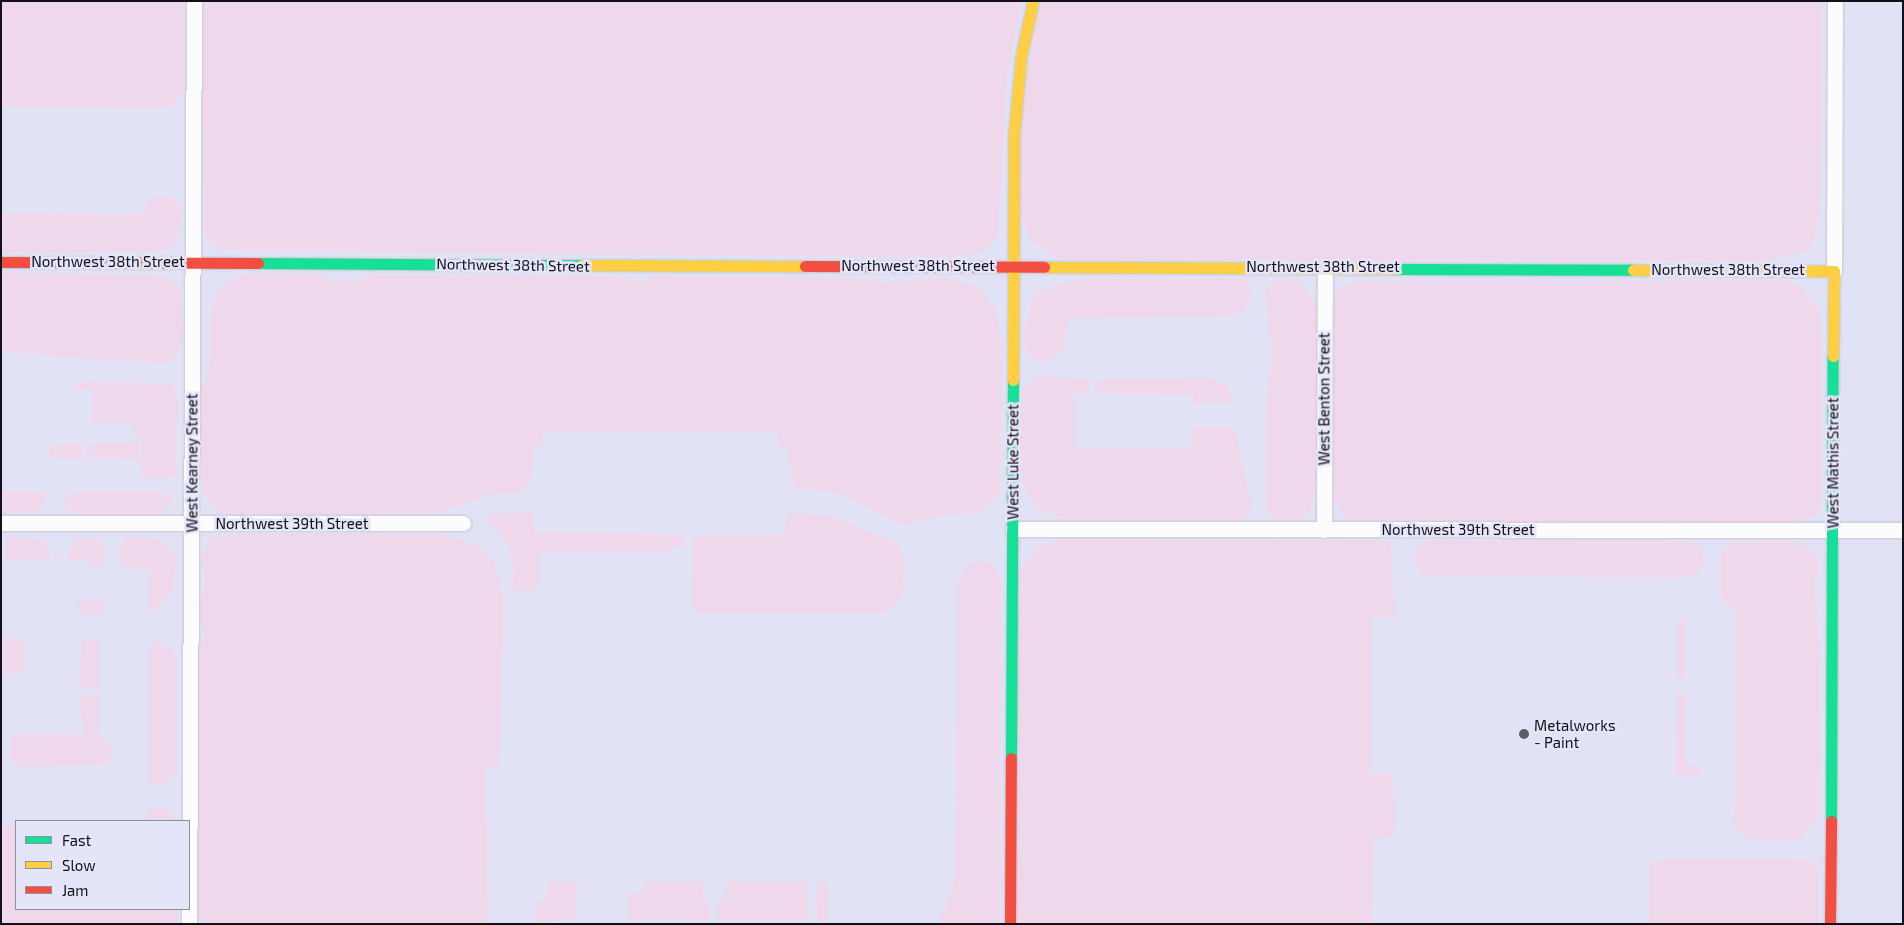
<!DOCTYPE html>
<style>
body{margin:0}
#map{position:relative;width:1904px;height:925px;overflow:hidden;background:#eaeaf4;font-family:"Exo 2",sans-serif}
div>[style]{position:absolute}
.built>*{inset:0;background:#e2e2f6}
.green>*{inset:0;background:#f0d8ec;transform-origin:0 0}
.roads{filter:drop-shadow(0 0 1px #c5c5cd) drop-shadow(0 0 1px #c5c5cd)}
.street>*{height:15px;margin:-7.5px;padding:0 7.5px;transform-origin:7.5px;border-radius:7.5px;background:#fcfcfd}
.fast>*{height:11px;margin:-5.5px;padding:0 5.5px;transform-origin:5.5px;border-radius:5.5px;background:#16e098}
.slow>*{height:11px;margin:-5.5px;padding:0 5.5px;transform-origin:5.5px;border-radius:5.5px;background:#ffcf43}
.jam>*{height:11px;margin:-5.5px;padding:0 5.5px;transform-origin:5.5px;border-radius:5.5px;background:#f24e42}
.dots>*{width:14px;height:14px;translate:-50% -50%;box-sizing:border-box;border:2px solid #e5e5f9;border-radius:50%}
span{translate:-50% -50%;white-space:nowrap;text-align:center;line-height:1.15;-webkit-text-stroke:5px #e5e5f9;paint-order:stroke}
.street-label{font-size:15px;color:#111117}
.poi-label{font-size:15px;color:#111117}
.left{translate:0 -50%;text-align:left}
.frame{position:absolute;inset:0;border:2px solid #111117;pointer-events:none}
.legend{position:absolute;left:15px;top:820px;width:175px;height:90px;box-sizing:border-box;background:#e5e5f9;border:1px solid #90909f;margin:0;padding:6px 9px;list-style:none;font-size:15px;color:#111117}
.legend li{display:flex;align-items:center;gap:10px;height:25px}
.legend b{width:25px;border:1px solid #90909f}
</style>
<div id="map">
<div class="built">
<i style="clip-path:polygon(evenodd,1px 1px,1903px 1px,1903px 924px,1px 924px,1px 1px,16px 821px,189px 821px,189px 909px,16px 909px,16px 821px)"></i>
</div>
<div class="green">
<i style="clip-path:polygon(1px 1px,185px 1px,184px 94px,169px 108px,1px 107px)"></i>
<i style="clip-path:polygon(202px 1px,1022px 1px,1007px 75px,998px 236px,983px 252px,947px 258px,220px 250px,210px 243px,204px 230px)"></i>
<i style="clip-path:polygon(1041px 1px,1822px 1px,1820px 206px,1814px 240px,1806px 251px,1770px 261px,1064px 260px,1031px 241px,1020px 210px,1021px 101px)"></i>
<i style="clip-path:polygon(168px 196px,179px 201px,183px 221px,174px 245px,164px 251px,1px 253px,1px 213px,140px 214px,150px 198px)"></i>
<i style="clip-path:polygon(1px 273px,166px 276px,181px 288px,183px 344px,169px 364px,1px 352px)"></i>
<i style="clip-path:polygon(250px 273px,325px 275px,329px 281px,359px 281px,368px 275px,606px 276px,645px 282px,649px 276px,854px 278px,886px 283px,943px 277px,978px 287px,995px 308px,1002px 339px,1000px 497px,977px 514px,940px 515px,904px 526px,839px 493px,795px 489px,787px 450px,778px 445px,778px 433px,543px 432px,542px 444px,533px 449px,532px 478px,523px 492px,490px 494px,435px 514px,229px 515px,217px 511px,203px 494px,197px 439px,199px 387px,203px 387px,210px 363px,211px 312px,217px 293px,230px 280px)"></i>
<i style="clip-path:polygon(1080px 279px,1246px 279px,1253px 293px,1244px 311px,1231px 316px,1067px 318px,1064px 348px,1045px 362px,1032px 360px,1022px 339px,1034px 293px)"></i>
<i style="clip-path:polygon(1278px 280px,1300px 282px,1318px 305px,1316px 484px,1311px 510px,1299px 521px,1277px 522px,1266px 509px,1266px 409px,1272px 356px,1265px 289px)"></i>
<i style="clip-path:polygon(1354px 281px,1784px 281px,1800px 286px,1818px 309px,1821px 326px,1821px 505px,1817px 515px,1796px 522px,1390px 523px,1347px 518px,1332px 499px,1333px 302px,1337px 291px)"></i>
<i style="clip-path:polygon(1040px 376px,1089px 380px,1088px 394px,1074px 394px,1074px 448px,1193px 449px,1193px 428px,1235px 428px,1253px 512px,1237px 522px,1072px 521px,1035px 508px,1024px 487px,1019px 457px,1022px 390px)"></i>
<i style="clip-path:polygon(1210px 378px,1227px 386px,1234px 403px,1193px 404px,1193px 395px,1096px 394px,1095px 386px,1096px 380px)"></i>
<i style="clip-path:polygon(83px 381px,173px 384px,178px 405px,176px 474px,166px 479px,140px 477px,142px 439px,134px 438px,134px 423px,92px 422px,92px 389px,69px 389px)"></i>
<i style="clip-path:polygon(139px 442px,139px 459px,86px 458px,88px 444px)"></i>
<i style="clip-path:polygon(50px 444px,77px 444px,83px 447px,83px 459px,49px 459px)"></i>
<i style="clip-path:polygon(1px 492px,46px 492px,46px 501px,36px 513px,1px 514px)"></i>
<i style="clip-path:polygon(73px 492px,162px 492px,175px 500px,156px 516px,75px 515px,62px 501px)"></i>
<i style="clip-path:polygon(532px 512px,535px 532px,682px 534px,685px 547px,673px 547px,672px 552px,538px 552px,538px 590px,514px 591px,511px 552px,504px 537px,485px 519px,489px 514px)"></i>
<i style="clip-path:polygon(787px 513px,833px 516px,897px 544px,904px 558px,903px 593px,896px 606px,882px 613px,693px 613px,692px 535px,784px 534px)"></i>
<i style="clip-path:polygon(231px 534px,444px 534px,481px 547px,494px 561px,503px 600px,500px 766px,485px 767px,488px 924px,197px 924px,198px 646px,204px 640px,198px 599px,203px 596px,205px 575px,200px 561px,210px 539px)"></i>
<i style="clip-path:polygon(6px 536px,46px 540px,51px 560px,6px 560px)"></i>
<i style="clip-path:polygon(96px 537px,104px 546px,104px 567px,90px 566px,89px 560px,67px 560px,74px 539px)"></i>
<i style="clip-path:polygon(127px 537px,162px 539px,177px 558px,172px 594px,150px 614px,150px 571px,120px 566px,119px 547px)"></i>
<i style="clip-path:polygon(1059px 539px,1384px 540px,1391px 545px,1395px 618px,1371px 618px,1370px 773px,1392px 774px,1396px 832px,1392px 837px,1373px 839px,1372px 922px,1389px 924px,1017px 924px,1020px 570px,1035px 549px)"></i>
<i style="clip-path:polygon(1428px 540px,1688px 541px,1702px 548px,1704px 560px,1697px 575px,1683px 578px,1423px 575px,1415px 566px,1414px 552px)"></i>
<i style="clip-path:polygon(1796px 541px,1815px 553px,1819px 564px,1814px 582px,1820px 657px,1819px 816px,1800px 840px,1745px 839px,1734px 827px,1735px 611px,1722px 600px,1721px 554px,1730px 542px)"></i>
<i style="clip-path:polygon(978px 562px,993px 564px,1001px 580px,1000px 924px,938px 924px,955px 881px,958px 579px,967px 565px)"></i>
<i style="left:104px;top:600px;width:15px;height:26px;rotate:90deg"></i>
<i style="clip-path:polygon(1686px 618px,1685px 679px,1677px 678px,1677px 620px)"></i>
<i style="clip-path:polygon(1px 638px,23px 638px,23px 674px,3px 674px,1px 695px)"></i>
<i style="clip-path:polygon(82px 639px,99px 639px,98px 689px,78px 686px)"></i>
<i style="clip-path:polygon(154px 641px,171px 648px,177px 661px,177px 770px,172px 779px,161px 785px,150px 785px,150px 647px)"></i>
<i style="clip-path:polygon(1686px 692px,1685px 765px,1699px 765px,1702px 775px,1676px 775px,1677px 694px)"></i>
<i style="clip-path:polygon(91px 694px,98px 694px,100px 737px,114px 748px,108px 764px,16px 767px,11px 762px,9px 751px,15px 734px,72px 734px,85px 741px,78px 696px)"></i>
<i style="clip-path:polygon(149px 807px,168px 809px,177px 821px,103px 821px,149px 820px)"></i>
<i style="clip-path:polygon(1px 824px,16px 824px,16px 909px,178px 909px,178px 924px,1px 924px)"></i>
<i style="clip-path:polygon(1674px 859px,1812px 860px,1818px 874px,1818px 924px,1649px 924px,1650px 861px)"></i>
<i style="clip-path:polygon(549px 882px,577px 882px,576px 918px,535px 924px,535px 901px,548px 901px)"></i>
<i style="clip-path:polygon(643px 882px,702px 882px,703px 899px,710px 899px,710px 920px,630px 919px,627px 893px,643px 893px)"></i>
<i style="clip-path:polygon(726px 882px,807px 882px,807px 920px,718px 920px,718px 900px,726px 899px)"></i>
<i style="clip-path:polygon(816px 882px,827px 882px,827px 920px,823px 922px,817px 921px)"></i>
</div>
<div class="roads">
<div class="street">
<i style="left:1834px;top:271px;width:270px;rotate:-89.8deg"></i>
<i style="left:1px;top:523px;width:462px"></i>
<i style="left:1013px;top:529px;width:890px;rotate:0.06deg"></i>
<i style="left:1324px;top:530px;width:263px;rotate:-89.8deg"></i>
<i style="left:189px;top:924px;width:923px;rotate:-89.69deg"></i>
</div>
<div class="fast">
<i style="left:258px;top:263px;width:324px;rotate:0.4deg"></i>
<i style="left:1395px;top:269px;width:238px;rotate:0.2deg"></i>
<i style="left:1011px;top:758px;width:378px;rotate:-89.7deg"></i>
<i style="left:1831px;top:821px;width:465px;rotate:-89.8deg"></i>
</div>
<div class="slow">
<i style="left:582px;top:265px;width:223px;rotate:0.3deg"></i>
<i style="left:1044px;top:267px;width:351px;rotate:0.3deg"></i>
<i style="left:1633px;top:270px;width:201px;rotate:0.3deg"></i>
<i style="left:1834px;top:271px;width:85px;rotate:90.7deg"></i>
<i style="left:1013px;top:380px;width:247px;rotate:-89.8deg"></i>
<i style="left:1014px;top:133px;width:76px;rotate:-84.7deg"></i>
<i style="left:1021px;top:57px;width:57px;rotate:-77.9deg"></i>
</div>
<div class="jam">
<i style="left:1px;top:262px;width:257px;rotate:0.2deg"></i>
<i style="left:805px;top:266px;width:239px;rotate:0.2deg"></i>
<i style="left:1010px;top:924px;width:166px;rotate:-89.7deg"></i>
<i style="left:1830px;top:924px;width:103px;rotate:-89.4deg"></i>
</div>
</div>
<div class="dots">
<i style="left:1524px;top:734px;background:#5d5d64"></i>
</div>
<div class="street-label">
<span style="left:108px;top:262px">Northwest 38th Street</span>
<span style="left:513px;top:265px;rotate:1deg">Northwest 38th Street</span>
<span style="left:918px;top:266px">Northwest 38th Street</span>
<span style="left:1323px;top:267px">Northwest 38th Street</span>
<span style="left:1728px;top:270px">Northwest 38th Street</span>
<span style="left:1324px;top:399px;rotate:-90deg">West Benton Street</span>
<span style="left:1013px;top:462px;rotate:-90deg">West Luke Street</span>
<span style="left:192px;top:463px;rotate:-90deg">West Kearney Street</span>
<span style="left:1833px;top:463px;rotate:-90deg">West Mathis Street</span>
<span style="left:292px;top:524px">Northwest 39th Street</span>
<span style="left:1458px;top:530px">Northwest 39th Street</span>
</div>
<div class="poi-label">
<span class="left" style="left:1534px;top:734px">Metalworks<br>- Paint</span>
</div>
<div class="frame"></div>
<ul class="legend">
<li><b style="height:6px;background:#16e098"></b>Fast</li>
<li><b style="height:6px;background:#ffcf43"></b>Slow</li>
<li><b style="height:6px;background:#f24e42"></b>Jam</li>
</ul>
</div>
